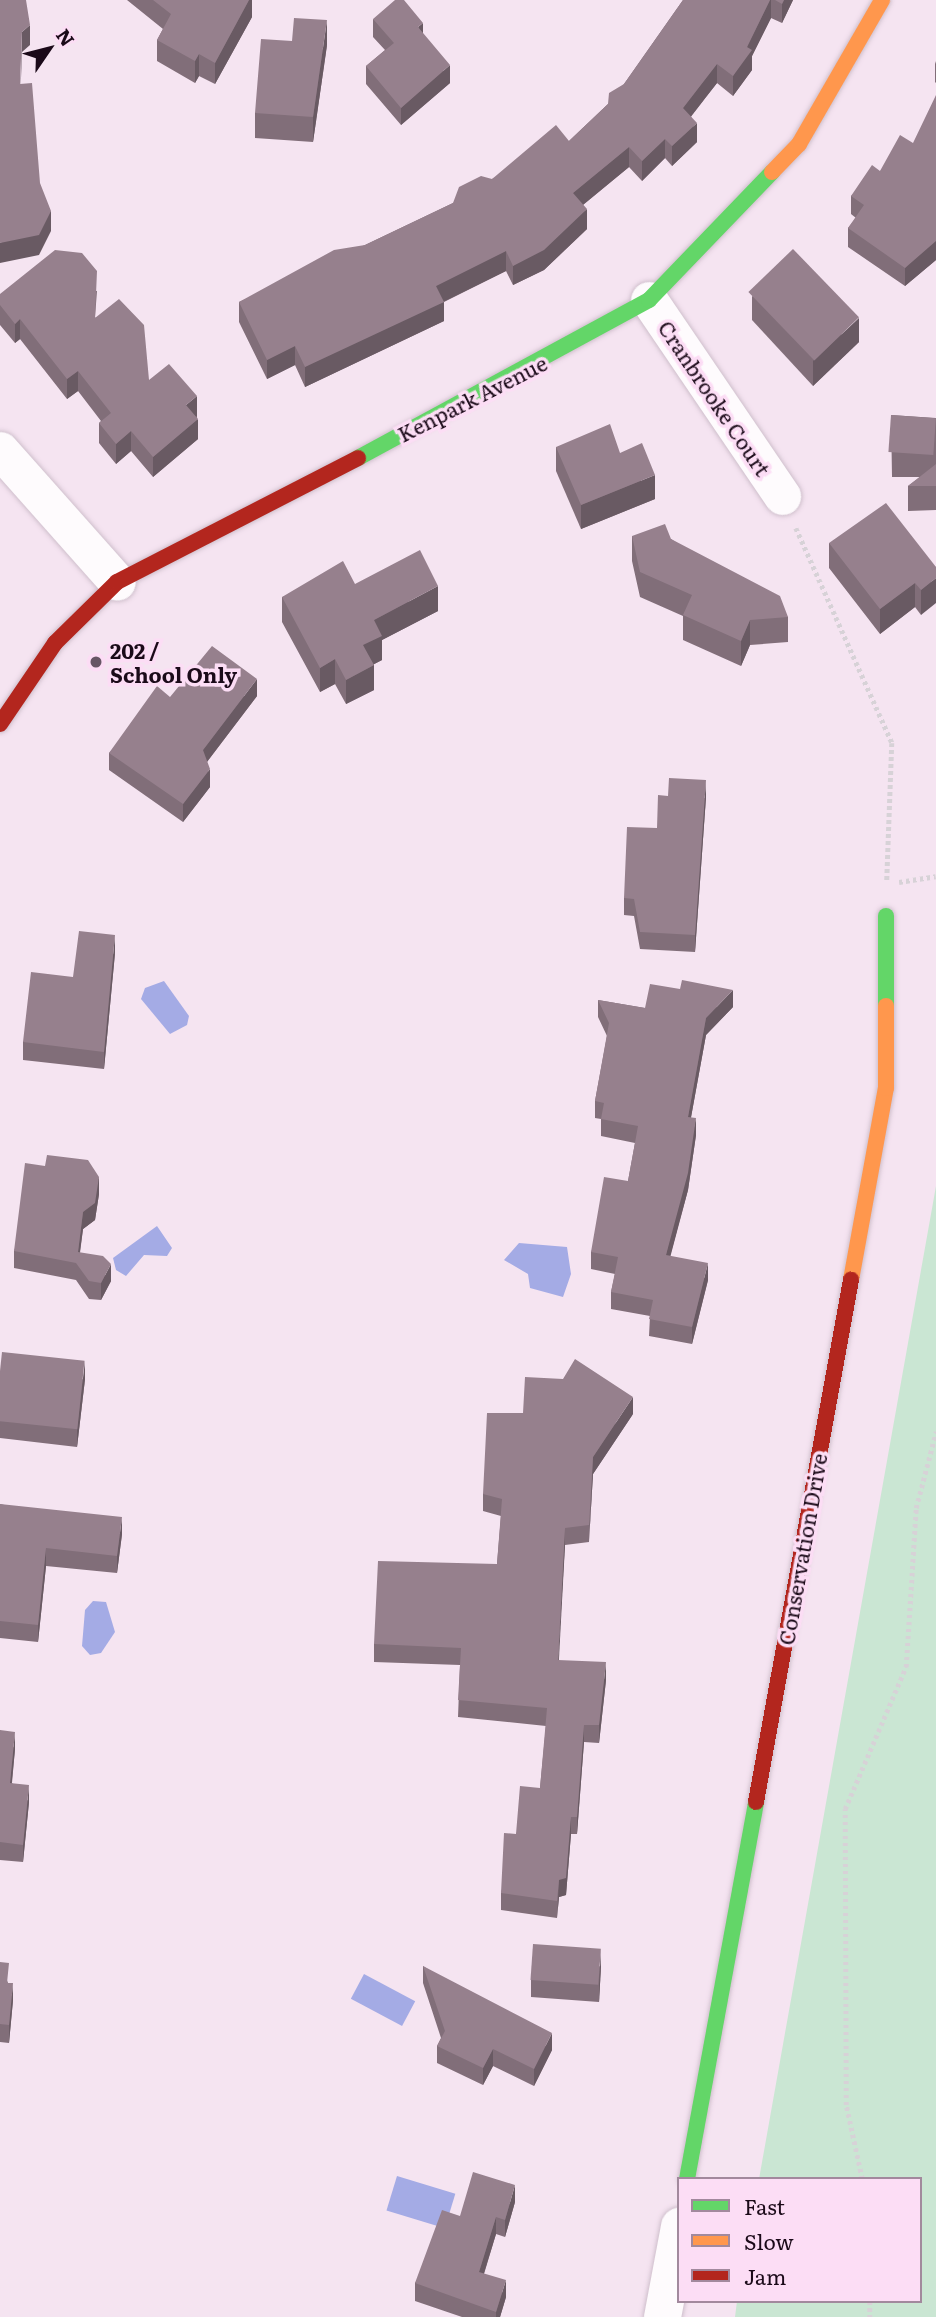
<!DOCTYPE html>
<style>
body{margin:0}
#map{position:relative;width:936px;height:2317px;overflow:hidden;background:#f5e4f1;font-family:Literata,serif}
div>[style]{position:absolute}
.green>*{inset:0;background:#cae6d3}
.water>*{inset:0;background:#a4abe5;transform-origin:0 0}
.path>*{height:4.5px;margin-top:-2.25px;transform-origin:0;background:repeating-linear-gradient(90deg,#d7d2d7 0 3.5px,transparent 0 7px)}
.roads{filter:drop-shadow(0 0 2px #cfbfcc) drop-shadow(0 0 2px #cfbfcc)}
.street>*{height:37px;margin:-18.5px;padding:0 18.5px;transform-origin:18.5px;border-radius:18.5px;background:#fefbfd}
.fast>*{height:16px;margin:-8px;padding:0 8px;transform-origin:8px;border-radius:8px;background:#63d668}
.slow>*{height:16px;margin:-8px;padding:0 8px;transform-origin:8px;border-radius:8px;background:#ff974d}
.jam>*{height:16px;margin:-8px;padding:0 8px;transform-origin:8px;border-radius:8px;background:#b3261e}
.wall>*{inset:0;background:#816e79}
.shaded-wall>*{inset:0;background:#695a63}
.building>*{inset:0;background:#96808d;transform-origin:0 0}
.dots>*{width:19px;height:19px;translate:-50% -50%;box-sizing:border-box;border:4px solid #fcddf5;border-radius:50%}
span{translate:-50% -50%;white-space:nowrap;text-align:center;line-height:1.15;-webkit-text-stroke:7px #fcddf5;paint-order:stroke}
.street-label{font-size:21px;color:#1b0a19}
.poi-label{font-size:21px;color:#1b0a19;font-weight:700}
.left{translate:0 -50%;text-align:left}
.legend{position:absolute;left:677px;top:2177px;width:245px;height:126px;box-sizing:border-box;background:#fcddf5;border:2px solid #a2899d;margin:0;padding:9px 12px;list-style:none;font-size:21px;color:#1b0a19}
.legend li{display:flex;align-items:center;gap:14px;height:35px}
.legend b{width:35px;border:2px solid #a2899d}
.north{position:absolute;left:14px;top:14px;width:70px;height:70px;-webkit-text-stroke:5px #fcddf5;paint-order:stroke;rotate:55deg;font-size:19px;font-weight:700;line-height:28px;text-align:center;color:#1b0a19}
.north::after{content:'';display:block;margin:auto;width:24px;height:32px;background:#1b0a19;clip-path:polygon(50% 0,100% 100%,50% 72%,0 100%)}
</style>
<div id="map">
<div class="green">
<i style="clip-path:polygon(936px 1186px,936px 2317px,735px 2317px,737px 2301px,920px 2301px,920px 2179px,759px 2179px)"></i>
</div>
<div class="water">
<i style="clip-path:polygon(164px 981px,189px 1016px,187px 1025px,170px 1034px,141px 999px,145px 988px)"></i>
<i style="clip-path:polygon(157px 1226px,172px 1248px,167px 1256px,144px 1255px,126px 1276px,116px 1270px,113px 1258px)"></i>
<i style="clip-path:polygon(519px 1243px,567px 1247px,571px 1274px,563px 1297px,530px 1288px,528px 1274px,504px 1260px)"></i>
<i style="clip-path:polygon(93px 1601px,106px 1602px,115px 1632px,101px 1653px,90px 1655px,82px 1646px,85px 1610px)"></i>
<i style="left:364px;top:1974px;width:58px;height:28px;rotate:28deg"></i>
<i style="left:397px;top:2176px;width:61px;height:36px;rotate:17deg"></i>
</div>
<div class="path">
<i style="left:796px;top:528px;width:235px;rotate:65.9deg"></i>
<i style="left:892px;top:743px;width:138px;rotate:92.1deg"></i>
<i style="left:899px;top:882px;width:37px;rotate:-9deg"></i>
<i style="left:862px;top:2179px;width:76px;rotate:-102.2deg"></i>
<i style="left:846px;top:2105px;width:296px;rotate:-90.2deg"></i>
<i style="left:845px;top:1809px;width:155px;rotate:-66.8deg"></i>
<i style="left:906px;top:1667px;width:159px;rotate:-86.4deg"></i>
<i style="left:916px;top:1508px;width:79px;rotate:-75.3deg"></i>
<i style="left:870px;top:2301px;width:16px;rotate:90deg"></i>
</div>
<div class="roads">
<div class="street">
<i style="left:649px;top:300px;width:237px;rotate:55.8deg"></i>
<i style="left:0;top:450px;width:176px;rotate:48.4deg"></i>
<i style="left:662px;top:2317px;width:93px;rotate:-79.4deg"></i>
</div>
<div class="fast">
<i style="left:358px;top:458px;width:331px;rotate:-28.5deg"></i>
<i style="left:649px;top:300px;width:178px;rotate:-46.1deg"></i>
<i style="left:886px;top:916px;width:90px;rotate:90deg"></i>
<i style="left:687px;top:2179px;width:383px;rotate:-79.6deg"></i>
</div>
<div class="slow">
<i style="left:772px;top:172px;width:39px;rotate:-46deg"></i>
<i style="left:799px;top:144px;width:166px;rotate:-60deg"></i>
<i style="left:851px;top:1280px;width:195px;rotate:-79.7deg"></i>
<i style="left:886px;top:1088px;width:82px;rotate:-90deg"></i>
</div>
<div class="jam">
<i style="left:0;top:724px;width:98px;rotate:-55.8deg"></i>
<i style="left:55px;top:643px;width:87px;rotate:-44.5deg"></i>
<i style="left:117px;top:582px;width:271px;rotate:-27.2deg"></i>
<i style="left:756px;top:1802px;width:531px;rotate:-79.69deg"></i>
</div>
</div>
<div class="wall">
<i style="clip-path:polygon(127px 0,252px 0,252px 17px,215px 84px,199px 76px,195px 83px,157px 61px,157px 40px,163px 29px)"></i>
<i style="clip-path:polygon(683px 0,793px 0,782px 23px,771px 18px,752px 56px,752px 70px,733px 96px,717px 83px,691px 116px,697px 142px,672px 166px,665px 158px,642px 181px,629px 167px,583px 205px,587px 229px,544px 270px,513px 285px,506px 271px,444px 302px,444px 321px,305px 387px,295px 365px,267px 379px,239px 322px,239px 302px,365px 245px,453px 203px,492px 179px,569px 141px,608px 104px,624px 84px)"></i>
<i style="clip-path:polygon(373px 19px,423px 34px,450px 83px,401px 125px,366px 84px,366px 66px,385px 50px,373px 37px)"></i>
<i style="clip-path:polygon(327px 45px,313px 142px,255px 138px,255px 113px)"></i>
<i style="clip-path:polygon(936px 61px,936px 83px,935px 82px,935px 64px)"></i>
<i style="clip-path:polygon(913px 143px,936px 260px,905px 286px,848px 247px,848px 228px,856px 218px,851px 214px,851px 196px)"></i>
<i style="clip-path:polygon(97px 291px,95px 317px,149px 380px,197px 416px,198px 439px,153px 477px,131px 451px,116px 464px,99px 443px,99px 423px,101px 421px,78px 391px,67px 399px,20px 339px,15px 343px,0 325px,0 294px)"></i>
<i style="clip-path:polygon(752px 296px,859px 342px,813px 386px,752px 320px)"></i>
<i style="clip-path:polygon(891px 415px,936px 418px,936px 510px,908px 511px,908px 486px,920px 477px,892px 477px)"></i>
<i style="clip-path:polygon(556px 447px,620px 453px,655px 499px,581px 529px,556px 471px)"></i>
<i style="clip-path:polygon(632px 536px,671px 539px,788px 617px,788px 642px,750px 645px,741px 666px,683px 640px,683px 616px,640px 597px,632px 561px)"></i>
<i style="clip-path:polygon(829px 543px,936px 567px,921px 615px,915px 607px,880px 634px,829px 568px)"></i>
<i style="clip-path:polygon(355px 584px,438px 611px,382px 640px,382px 660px,374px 664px,374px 690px,346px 704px,335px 684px,320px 692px,282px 622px,282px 597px)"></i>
<i style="clip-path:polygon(257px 696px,207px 762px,210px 787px,183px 822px,109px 770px,109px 753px,170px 697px)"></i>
<i style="clip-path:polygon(706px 797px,695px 952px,640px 949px,634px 916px,624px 915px,624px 898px,657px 828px)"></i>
<i style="clip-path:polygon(115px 953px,104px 1069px,23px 1060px,23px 1042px,73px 977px)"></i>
<i style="clip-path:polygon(598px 1000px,645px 1008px,733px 1007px,706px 1035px,691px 1117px,696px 1135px,688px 1190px,670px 1256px,708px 1280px,692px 1344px,649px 1336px,650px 1316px,611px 1309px,611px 1292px,615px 1274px,591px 1269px,591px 1252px,628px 1181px,635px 1143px,601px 1136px,601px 1119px,595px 1118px,595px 1101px,607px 1036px,598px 1017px)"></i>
<i style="clip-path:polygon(45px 1166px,99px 1194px,95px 1220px,83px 1229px,80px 1253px,111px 1281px,101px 1300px,89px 1299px,76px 1280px,14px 1268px,14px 1251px)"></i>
<i style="clip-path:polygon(85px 1379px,77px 1447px,0 1438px,0 1387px)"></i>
<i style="clip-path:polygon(633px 1414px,593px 1474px,589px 1542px,565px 1545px,558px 1660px,606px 1680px,599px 1743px,584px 1742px,577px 1834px,571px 1834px,566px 1895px,559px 1897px,557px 1918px,501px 1910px,501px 1893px,516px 1834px,540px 1788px,546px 1726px,458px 1717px,460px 1665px,374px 1662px,374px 1644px,497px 1564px,501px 1516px,483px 1511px,483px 1494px)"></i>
<i style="clip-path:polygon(0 1504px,122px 1534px,117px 1573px,46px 1566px,38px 1642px,0 1638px)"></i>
<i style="clip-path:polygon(0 1730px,15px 1749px,12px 1783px,29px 1802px,23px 1862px,0 1860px)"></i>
<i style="clip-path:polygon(0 1962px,8px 1983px,13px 2000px,9px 2043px,0 2042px)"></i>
<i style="clip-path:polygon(423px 1966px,552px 2050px,534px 2086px,493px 2066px,483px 2085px,437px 2063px,437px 2046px,441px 2038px,423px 1983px)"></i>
<i style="clip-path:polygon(601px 1966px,599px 2002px,531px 1997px,531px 1980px)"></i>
<i style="clip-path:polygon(515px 2202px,505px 2237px,496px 2234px,484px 2274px,506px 2297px,500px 2317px,462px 2317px,415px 2301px,415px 2283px,460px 2216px)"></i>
</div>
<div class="shaded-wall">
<i style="clip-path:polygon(249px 0,252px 0,252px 17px,215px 84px,215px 63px)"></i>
<i style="clip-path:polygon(770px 0,771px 0,771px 18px,752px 56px,752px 70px,733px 96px,733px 76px)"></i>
<i style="clip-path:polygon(784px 0,793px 0,782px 23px,782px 4px)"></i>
<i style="clip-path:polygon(327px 20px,327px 45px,313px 142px,313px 117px)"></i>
<i style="clip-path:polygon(423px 23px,423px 40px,418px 27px)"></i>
<i style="clip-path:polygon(30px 25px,30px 45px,22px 52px,20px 104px,22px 32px)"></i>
<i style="clip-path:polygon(199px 54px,199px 76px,195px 83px,195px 61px)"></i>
<i style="clip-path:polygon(717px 64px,717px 83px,683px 127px,683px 108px)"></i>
<i style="clip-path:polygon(450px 65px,450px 83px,401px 125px,401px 108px)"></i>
<i style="clip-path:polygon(697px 123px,697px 142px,672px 166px,672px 146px)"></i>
<i style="clip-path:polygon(665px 139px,665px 158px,642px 181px,642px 161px)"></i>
<i style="clip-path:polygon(629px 147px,629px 167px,573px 213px,573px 193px)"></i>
<i style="clip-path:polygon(587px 209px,587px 229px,544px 270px,513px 285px,513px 266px)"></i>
<i style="clip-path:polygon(51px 211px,51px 231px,39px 255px,0 263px,0 243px)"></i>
<i style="clip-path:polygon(936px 228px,936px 260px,905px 286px,905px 268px)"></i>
<i style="clip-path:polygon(506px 251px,506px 271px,437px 305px,444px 302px,444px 321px,305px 387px,305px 367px,436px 286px)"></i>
<i style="clip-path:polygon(859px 318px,859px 342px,813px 386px,813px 361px)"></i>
<i style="clip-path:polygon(20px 319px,20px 339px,15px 343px,15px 324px)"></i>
<i style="clip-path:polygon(295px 346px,295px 365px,267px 379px,267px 360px)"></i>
<i style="clip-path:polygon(78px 371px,78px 391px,67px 399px,67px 379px)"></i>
<i style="clip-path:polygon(197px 396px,197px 416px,186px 425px,186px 405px)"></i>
<i style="clip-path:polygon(198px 419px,198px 439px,153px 477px,153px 457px)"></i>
<i style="clip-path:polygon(131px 431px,131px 451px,116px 464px,116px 444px)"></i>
<i style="clip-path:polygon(655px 475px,655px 499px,581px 529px,581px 505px)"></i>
<i style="clip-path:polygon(936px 578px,936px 603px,921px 615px,921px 590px)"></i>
<i style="clip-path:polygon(915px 583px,915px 607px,880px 634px,880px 609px)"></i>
<i style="clip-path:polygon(438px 586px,438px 611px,382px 640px,382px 660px,363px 670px,363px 645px,374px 620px)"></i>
<i style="clip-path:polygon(750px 620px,750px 645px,741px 666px,741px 641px)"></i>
<i style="clip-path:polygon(335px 659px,335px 684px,320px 692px,320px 668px)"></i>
<i style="clip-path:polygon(374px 665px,374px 690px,346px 704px,346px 680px)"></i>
<i style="clip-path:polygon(257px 679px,257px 696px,203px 767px,203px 750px)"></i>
<i style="clip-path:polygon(210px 769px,210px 787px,183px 822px,183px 804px)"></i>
<i style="clip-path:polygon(706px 780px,706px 797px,695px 952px,695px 935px)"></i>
<i style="clip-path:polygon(115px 935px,115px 953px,104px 1069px,104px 1052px)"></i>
<i style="clip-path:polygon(733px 990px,733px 1007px,706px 1035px,688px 1134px,688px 1117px,706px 1018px)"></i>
<i style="clip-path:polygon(696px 1118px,696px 1135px,688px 1190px,666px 1273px,666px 1255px)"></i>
<i style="clip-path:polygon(99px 1177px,99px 1194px,95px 1220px,83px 1229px,78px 1265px,78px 1252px,83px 1212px)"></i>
<i style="clip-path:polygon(708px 1263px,708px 1280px,692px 1344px,692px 1327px)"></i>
<i style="clip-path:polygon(111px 1264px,111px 1281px,101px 1300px,101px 1283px)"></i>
<i style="clip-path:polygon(85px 1361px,85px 1379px,77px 1447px,77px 1430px)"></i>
<i style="clip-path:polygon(633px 1397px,633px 1414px,593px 1474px,589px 1542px,593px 1457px)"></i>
<i style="clip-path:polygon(122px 1517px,122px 1534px,117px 1573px,117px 1556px)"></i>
<i style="clip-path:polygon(565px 1528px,565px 1545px,558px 1677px,558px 1660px)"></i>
<i style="clip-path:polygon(46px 1548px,46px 1566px,38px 1642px,38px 1625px)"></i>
<i style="clip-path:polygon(606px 1662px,606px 1680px,599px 1743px,599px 1725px)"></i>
<i style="clip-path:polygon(584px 1725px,584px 1742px,577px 1834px,577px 1817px)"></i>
<i style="clip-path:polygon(15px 1732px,15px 1749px,10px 1800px,10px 1783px)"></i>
<i style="clip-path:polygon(29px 1785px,29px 1802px,23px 1862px,23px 1845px)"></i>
<i style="clip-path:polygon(571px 1817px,571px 1834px,566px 1895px,559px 1897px,557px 1918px,559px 1880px)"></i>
<i style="clip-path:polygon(601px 1949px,601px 1966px,599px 2002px,599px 1985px)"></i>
<i style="clip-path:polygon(13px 1983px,13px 2000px,9px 2043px,9px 2025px)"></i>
<i style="clip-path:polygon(552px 2033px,552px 2050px,534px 2086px,534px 2069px)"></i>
<i style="clip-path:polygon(493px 2049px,493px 2066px,483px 2085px,483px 2068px)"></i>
<i style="clip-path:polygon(515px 2185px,515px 2202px,505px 2237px,505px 2220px)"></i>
<i style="clip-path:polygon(496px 2217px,496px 2234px,479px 2289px,479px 2272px)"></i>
<i style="clip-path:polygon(506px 2280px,506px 2297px,500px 2317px,496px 2317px,496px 2312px)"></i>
</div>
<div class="building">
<i style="clip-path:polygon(0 0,26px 0,30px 25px,22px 32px,20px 84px,32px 83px,40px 183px,51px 211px,39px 235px,0 243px)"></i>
<i style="clip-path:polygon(153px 0,249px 0,215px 63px,199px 54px,195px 61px,157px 40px,171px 14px)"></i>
<i style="clip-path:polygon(395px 0,404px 0,423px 23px,418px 27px,450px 65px,401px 108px,366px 66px,394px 43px,373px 19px)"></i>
<i style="clip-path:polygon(683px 0,770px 0,747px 47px,752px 50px,733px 76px,717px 64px,683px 108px,697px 123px,672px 146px,665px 139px,642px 161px,629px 147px,573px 193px,587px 209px,544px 250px,513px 266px,506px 251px,436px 286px,444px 302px,305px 367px,295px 346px,267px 360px,239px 302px,334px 250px,365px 245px,453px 203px,459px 187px,481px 176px,492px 179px,556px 125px,569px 141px,608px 104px,609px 93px,624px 84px)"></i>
<i style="clip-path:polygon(775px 0,784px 0,782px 4px)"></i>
<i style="clip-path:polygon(294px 18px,327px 20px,313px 117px,255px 113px,261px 39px,292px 41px)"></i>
<i style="clip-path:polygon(936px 95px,936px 241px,905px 268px,848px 228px,864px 205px,851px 196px,872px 165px,880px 171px,900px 135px,913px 143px)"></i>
<i style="left:793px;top:249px;width:95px;height:62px;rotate:46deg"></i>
<i style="clip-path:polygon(55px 250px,82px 253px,97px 271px,95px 318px,119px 299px,144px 325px,149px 380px,169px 364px,197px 396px,186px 405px,198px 419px,153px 457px,131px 431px,116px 444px,99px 423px,111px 413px,78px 371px,67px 379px,20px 319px,15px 324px,0 305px,0 294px)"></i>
<i style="left:891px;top:415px;width:45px;height:37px;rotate:4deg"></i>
<i style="clip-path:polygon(610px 424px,620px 453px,642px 443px,655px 475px,581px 505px,556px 447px)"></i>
<i style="clip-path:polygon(936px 464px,936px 486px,908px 486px)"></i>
<i style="clip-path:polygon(886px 503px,936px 567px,936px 578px,921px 590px,915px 583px,880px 609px,829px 543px)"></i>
<i style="clip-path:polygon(665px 524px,671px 539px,780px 596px,788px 617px,750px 620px,741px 641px,683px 615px,692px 595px,640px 572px,632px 536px)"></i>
<i style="clip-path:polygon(420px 550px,438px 586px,374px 620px,382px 636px,363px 645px,374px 665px,346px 680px,335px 659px,320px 668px,282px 597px,343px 561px,355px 584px)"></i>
<i style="clip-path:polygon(212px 646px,257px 679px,203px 750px,210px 769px,183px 804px,109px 753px,157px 686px,170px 697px)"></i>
<i style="clip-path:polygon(669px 778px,706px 780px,695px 935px,640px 932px,634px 899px,624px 898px,627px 827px,657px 828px,658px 795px,668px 796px)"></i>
<i style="clip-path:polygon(79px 931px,115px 935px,104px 1052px,23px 1042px,31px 972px,73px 977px)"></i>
<i style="clip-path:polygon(682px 980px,733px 990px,706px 1018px,688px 1117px,696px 1118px,688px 1173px,666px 1255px,708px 1263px,692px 1327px,649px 1319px,653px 1300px,611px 1292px,618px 1257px,591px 1252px,604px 1177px,628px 1181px,638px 1126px,601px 1119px,604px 1103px,595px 1101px,609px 1023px,598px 1000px,645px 1008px,650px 984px,680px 989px)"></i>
<i style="clip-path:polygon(47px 1155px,88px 1160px,99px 1177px,95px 1203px,83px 1212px,78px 1252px,103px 1256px,111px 1264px,101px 1283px,89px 1281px,76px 1263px,14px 1251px,25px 1163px,45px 1166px)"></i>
<i style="left:2px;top:1352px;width:83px;height:69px;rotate:6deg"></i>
<i style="clip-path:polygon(575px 1359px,633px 1397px,593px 1457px,589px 1525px,565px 1528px,558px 1660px,606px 1662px,599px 1725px,584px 1725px,577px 1817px,571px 1817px,566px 1878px,559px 1880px,557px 1901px,501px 1893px,504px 1833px,516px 1834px,520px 1786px,540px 1788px,547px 1708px,458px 1700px,461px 1648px,374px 1644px,378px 1561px,497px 1564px,502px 1499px,483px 1494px,487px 1413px,523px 1413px,525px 1377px,563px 1379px)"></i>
<i style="clip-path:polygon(0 1504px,122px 1517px,117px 1556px,46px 1548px,38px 1625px,0 1621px)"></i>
<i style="clip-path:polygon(0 1730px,15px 1732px,10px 1783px,29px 1785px,23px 1845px,0 1842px)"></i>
<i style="left:533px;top:1944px;width:68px;height:36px;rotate:4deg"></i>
<i style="clip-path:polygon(0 1962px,9px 1963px,7px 1983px,13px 1983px,9px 2025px,0 2024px)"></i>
<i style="clip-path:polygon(423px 1966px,552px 2033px,534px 2069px,493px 2049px,483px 2068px,437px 2046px,445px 2031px)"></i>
<i style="clip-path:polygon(473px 2172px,515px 2185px,505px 2220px,496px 2217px,479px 2272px,506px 2280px,496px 2312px,415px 2283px,442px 2210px,460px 2216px)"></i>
</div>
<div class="dots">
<i style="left:96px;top:662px;background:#675665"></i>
</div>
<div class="street-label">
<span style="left:472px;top:398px;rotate:-27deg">Kenpark Avenue</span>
<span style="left:715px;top:398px;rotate:56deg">Cranbrooke Court</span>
<span style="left:802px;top:1549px;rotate:-80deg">Conservation Drive</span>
</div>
<div class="poi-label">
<span class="left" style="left:110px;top:662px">202 /<br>School Only</span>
</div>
<ul class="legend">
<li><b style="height:9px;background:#63d668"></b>Fast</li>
<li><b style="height:9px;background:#ff974d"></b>Slow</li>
<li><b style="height:9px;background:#b3261e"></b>Jam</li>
</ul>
<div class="north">N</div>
</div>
